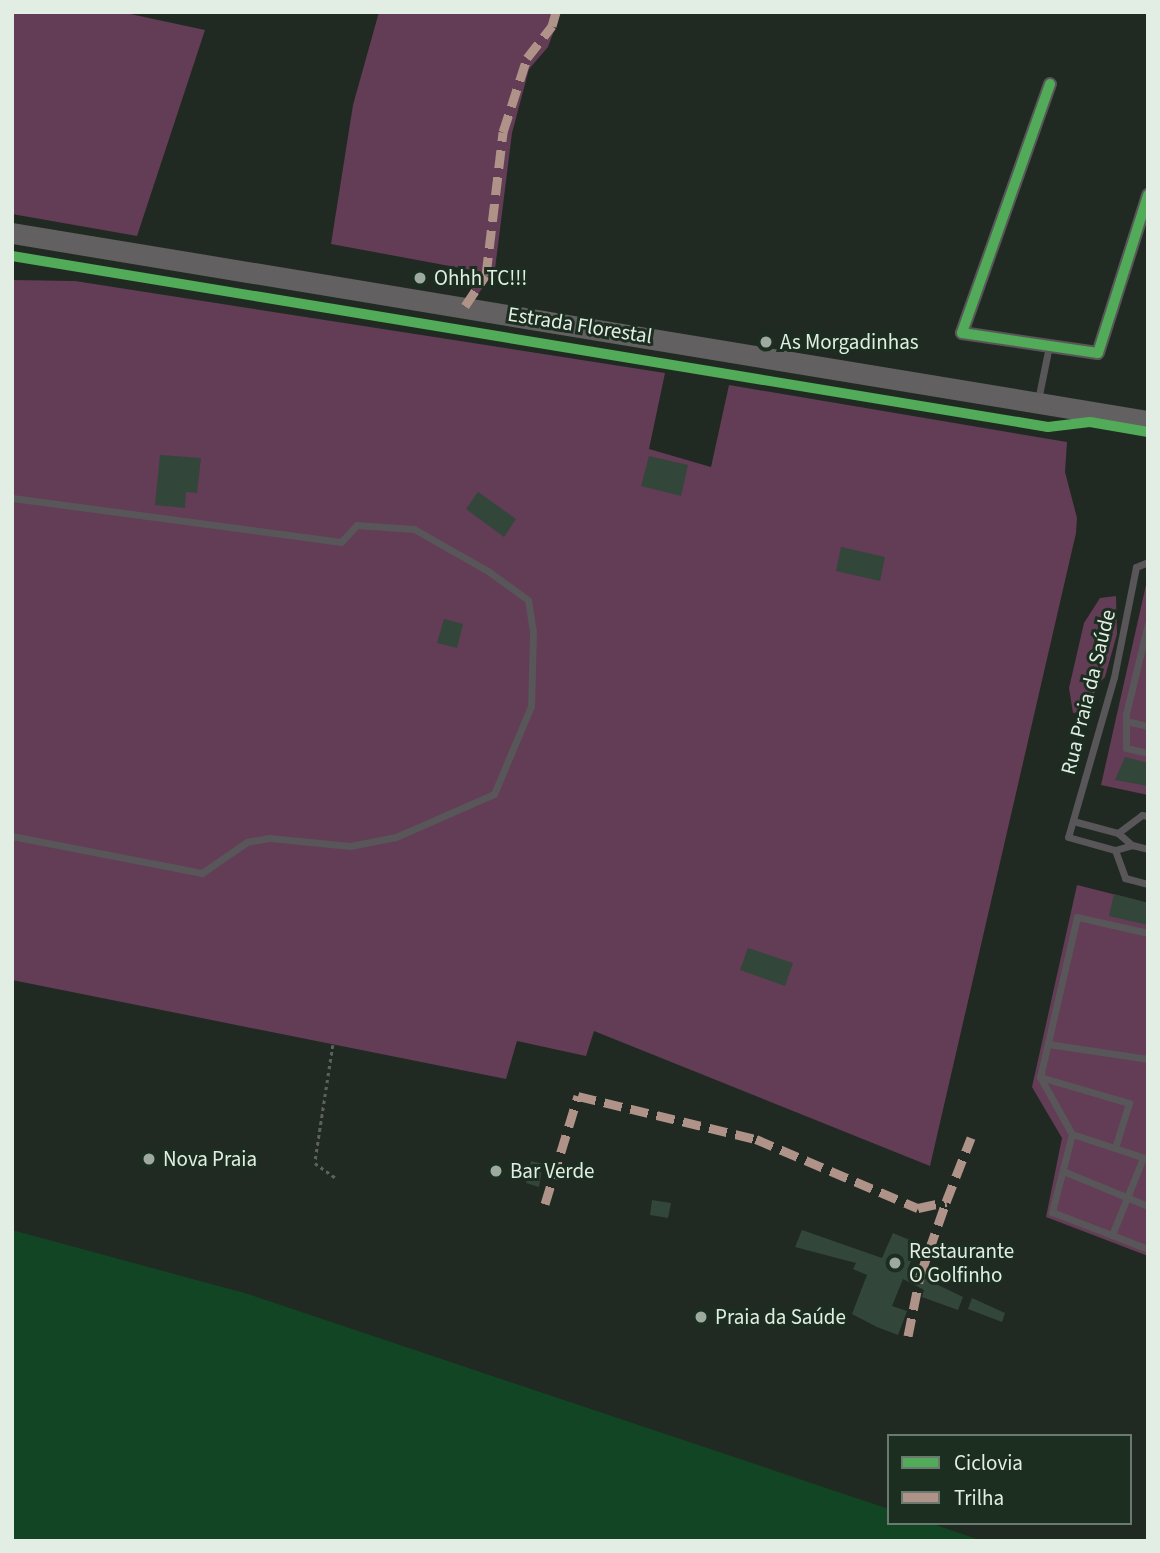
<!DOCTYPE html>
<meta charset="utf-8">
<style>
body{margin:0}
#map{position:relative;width:1160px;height:1553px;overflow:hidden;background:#202a22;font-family:"Source Sans 3",sans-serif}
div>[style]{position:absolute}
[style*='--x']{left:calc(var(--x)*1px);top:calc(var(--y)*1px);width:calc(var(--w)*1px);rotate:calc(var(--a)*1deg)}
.green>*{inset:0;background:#633c56}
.water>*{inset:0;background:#124523}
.building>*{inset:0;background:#33463a}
.path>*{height:2.5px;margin-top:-1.25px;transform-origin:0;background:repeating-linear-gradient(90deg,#5e605e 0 3.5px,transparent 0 7px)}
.service>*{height:7px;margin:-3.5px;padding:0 3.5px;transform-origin:3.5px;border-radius:3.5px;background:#585658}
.minor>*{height:14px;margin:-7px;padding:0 7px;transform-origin:7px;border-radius:7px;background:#585658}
.secondary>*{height:21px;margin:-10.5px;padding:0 10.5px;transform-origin:10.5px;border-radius:10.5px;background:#636062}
.quiet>*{height:9px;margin-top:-4.5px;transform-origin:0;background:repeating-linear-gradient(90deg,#af9288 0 18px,transparent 0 27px)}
.cycleway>*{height:10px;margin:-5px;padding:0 5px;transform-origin:5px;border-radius:5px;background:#51ab58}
.dots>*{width:19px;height:19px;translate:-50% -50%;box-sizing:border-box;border:4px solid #1c2e20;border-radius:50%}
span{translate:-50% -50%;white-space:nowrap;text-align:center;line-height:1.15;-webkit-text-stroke:6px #1c2e20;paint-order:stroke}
.poi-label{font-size:21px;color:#e2ede4}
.left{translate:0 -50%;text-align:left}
.street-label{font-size:21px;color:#e2ede4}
.frame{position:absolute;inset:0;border:14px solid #e2ede4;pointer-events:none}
.legend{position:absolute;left:887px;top:1434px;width:245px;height:91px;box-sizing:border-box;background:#1c2e20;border:2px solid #6b7a6e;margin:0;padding:9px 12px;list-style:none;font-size:21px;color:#e2ede4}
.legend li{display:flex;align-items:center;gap:14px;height:35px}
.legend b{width:35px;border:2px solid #6b7a6e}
</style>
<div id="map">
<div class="green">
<i style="clip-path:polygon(12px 12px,121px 12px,205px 30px,137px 236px,12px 214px)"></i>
<i style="clip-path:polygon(379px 12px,561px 12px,548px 47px,529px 69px,512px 133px,495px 269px,477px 296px,469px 294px,482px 272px,331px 244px,353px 105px)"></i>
<i style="clip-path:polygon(12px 280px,75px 281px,665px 373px,649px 449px,711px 467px,729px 385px,1067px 442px,1065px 472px,1077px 518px,1076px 533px,930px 1166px,594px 1031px,586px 1056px,517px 1041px,506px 1079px,12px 980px)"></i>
<i style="clip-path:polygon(1148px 576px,1148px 795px,1101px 785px)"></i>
<i style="clip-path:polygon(1116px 596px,1117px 634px,1105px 677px,1097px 685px,1089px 711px,1073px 713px,1069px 688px,1084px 623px,1100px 598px)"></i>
<i style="clip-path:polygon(1077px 885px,1148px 903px,1148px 1256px,1046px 1217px,1062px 1138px,1032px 1087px)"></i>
</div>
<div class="water">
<i style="clip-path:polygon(12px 1230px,248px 1294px,889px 1509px,889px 1523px,930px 1523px,983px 1541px,12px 1541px)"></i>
</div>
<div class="building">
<i style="clip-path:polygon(160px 455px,201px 458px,197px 493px,186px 492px,185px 508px,155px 505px)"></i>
<i style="clip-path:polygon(649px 456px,688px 465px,681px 496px,641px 486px)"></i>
<i style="clip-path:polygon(478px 492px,516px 519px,504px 537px,466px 509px)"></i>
<i style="clip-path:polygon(841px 547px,885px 557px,880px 581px,836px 571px)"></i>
<i style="clip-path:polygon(444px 619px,463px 624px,457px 648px,437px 643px)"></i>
<i style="clip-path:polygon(1125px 757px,1148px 763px,1148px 786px,1115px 780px)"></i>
<i style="clip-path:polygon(1114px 894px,1148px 903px,1148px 925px,1109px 916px)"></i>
<i style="clip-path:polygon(748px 948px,793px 963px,785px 986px,740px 970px)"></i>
<i style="clip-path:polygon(531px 1161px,543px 1164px,539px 1187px,526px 1183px)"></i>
<i style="clip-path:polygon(652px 1200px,671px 1203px,668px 1218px,650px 1215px)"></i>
<i style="clip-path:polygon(802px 1230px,882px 1258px,893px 1233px,919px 1244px,907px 1270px,963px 1297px,958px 1310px,922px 1297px,924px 1290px,903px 1279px,892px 1306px,907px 1311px,898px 1335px,877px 1327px,852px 1314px,867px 1275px,853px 1269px,856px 1263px,795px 1247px)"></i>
<i style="clip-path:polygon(972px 1298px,1005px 1313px,1002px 1322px,968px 1309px)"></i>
</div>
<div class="path">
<i style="--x:333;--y:1045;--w:119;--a:98.7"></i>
<i style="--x:315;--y:1163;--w:27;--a:36"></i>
</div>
<div class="service">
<i style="--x:1038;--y:400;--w:55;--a:-78.5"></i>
<i style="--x:12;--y:498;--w:332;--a:7.6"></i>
<i style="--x:341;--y:542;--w:23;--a:-47"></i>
<i style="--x:357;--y:525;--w:57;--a:4"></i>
<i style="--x:414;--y:529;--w:85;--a:29.6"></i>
<i style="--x:488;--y:571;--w:49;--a:35.9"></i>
<i style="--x:528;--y:600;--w:32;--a:81"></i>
<i style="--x:533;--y:632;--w:74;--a:91.5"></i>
<i style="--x:531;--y:706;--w:95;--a:112.8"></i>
<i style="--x:494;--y:794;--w:107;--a:156.3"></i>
<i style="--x:396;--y:837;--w:47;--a:168.9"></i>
<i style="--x:350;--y:846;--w:81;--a:-174.4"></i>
<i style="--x:269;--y:838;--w:22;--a:170"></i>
<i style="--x:247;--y:842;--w:55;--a:145.4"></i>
<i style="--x:202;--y:873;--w:194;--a:-169"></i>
<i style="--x:1148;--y:562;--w:13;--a:157"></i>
<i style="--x:1136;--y:567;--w:112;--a:101.3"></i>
<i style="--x:1114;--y:677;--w:166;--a:106"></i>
<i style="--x:1068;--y:837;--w:49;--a:15.5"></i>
<i style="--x:1115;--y:850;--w:30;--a:70"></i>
<i style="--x:1125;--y:878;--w:24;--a:15"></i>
<i style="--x:1148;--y:623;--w:94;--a:103.6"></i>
<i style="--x:1126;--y:714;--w:34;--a:90"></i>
<i style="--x:1126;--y:748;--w:23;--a:13"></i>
<i style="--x:1126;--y:721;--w:23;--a:13"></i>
<i style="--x:1073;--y:821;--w:47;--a:14.9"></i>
<i style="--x:1118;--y:833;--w:30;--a:-37"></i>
<i style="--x:1142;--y:815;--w:6;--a:9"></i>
<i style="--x:1118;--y:833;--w:18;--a:41"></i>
<i style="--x:1115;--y:850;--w:18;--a:-16"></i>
<i style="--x:1132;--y:845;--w:16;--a:14"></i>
<i style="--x:1148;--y:933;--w:73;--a:-167.3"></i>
<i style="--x:1077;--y:917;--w:164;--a:103"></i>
<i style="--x:1040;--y:1077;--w:65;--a:60.7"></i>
<i style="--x:1072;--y:1134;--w:81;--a:104.4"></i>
<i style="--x:1052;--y:1212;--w:103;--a:21.1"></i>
<i style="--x:1048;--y:1044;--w:101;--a:8.5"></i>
<i style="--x:1040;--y:1077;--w:93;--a:16.3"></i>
<i style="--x:1129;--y:1103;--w:47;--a:107.3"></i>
<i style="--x:1072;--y:1134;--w:80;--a:18.2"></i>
<i style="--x:1063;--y:1171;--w:92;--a:22.4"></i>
<i style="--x:1112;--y:1235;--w:83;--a:-68.1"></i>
</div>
<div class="minor">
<i style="--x:1050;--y:84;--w:264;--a:109.5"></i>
<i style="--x:962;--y:333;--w:137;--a:8.4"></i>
<i style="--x:1098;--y:353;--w:166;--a:-72.4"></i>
</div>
<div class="secondary">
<i style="--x:12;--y:233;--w:1151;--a:9.4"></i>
</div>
<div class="quiet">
<i style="--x:465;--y:306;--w:37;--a:-56"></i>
<i style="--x:486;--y:275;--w:144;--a:-83.2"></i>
<i style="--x:503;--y:132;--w:78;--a:-72"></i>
<i style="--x:527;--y:58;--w:41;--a:-52"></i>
<i style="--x:552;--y:26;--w:15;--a:-74"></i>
<i style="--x:545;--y:1204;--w:113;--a:-73"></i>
<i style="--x:578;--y:1096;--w:183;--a:13.6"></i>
<i style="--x:756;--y:1139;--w:176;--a:23.1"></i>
<i style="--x:918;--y:1208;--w:29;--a:-12"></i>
<i style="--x:946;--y:1202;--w:69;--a:-68.7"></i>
<i style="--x:908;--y:1336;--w:61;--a:-78.7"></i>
<i style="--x:920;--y:1276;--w:78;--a:-70.6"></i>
</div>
<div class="cycleway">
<i style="--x:1050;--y:84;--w:264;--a:109.5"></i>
<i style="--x:962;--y:333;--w:137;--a:8.4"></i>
<i style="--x:1098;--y:353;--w:166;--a:-72.4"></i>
<i style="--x:12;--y:256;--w:1050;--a:9.37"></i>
<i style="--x:1048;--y:427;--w:42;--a:-6.8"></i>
<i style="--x:1090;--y:422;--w:59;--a:9.8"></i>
</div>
<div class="dots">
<i style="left:420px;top:278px;background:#9ea9a0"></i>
<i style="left:766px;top:342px;background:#9ea9a0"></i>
<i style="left:149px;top:1159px;background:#9ea9a0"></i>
<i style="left:496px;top:1171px;background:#9ea9a0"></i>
<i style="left:895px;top:1263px;background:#9ea9a0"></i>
<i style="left:701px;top:1317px;background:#9ea9a0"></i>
</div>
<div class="poi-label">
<span class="left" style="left:434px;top:278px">Ohhh TC!!!</span>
<span class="left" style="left:780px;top:342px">As Morgadinhas</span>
<span class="left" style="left:163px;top:1159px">Nova Praia</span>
<span class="left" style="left:510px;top:1171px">Bar Verde</span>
<span class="left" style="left:909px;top:1263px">Restaurante<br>O Golfinho</span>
<span class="left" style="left:715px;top:1317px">Praia da Saúde</span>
</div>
<div class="street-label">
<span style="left:580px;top:325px;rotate:9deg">Estrada Florestal</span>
<span style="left:1088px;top:692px;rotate:-76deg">Rua Praia da Saúde</span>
</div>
<div class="frame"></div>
<ul class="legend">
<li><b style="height:9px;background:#51ab58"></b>Ciclovia</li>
<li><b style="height:9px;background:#af9288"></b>Trilha</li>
</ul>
</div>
